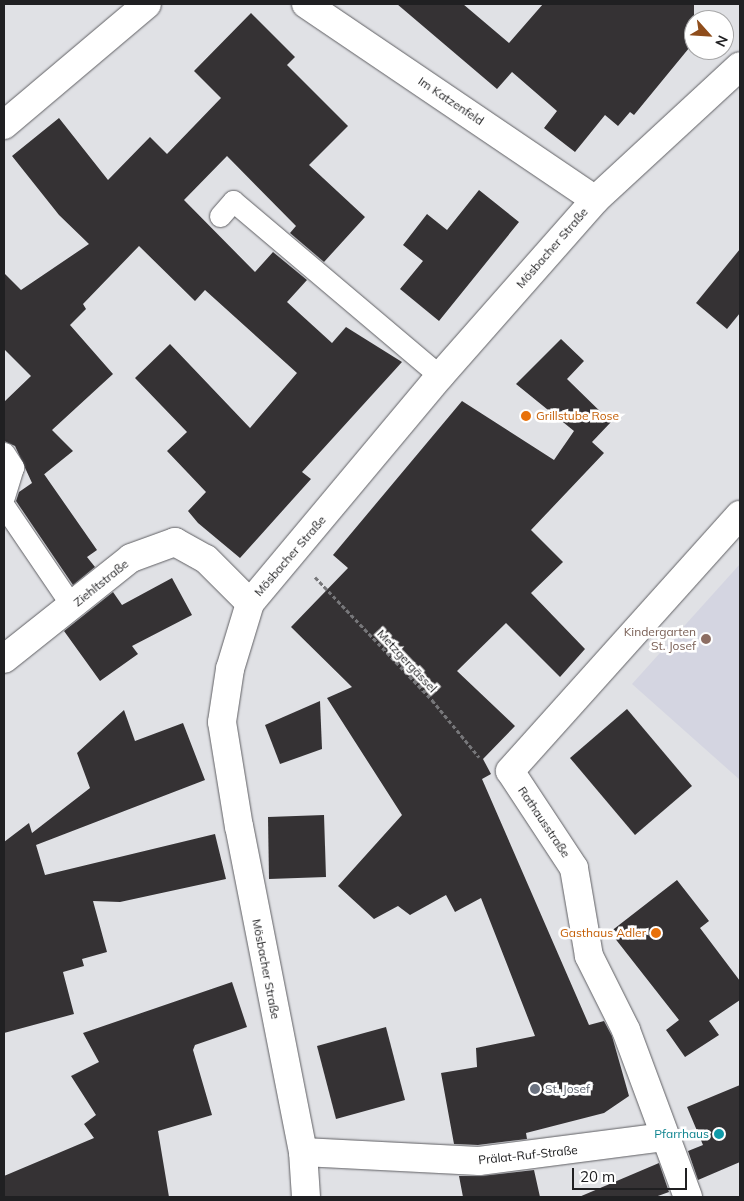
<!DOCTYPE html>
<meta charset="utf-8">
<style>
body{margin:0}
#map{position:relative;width:744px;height:1201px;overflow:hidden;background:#e0e1e5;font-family:Mulish,sans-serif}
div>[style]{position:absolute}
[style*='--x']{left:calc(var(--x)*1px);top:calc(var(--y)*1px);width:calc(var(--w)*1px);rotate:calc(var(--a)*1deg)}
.built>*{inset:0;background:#d4d5e1}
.building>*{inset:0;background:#353234}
.path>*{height:3px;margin-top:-1.5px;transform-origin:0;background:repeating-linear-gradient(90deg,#77777a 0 4px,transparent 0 6.5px)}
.roads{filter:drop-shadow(0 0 1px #5f5f63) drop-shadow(0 0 1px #5f5f63)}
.lane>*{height:21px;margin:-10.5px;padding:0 10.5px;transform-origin:10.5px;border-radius:10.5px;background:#fff}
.street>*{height:28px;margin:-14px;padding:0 14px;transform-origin:14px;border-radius:14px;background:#fff}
.dots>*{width:14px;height:14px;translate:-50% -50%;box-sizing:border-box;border:2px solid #fff;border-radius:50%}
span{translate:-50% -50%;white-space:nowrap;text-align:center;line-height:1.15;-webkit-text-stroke:5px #fff;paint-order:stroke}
.street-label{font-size:12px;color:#202022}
.food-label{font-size:12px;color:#c56008}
.left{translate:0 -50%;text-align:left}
.right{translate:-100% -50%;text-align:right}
.education-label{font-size:12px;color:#785e54}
.worship-label{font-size:12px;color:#5b616d}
.culture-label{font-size:12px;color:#0d838f}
.frame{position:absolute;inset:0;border:5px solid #202022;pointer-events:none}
.north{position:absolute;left:684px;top:10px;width:50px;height:50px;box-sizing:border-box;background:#fff;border:1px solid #a6a6a7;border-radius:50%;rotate:116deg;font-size:14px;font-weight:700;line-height:20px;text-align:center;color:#202022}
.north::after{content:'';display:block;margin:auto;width:18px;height:22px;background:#8f4d1b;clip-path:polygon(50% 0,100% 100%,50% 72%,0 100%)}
.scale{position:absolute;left:572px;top:1168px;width:115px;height:22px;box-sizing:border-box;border:2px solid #202022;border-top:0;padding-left:6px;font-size:15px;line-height:18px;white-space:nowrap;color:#202022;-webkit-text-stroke:4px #fff;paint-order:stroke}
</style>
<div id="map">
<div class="built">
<i style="clip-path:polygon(740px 564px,740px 780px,632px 684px)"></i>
</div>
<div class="building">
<i style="clip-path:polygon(397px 4px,463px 4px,509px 43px,543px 4px,694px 4px,694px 42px,634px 115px,630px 112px,618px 126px,605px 115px,575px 152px,544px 128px,557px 111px,512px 72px,497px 89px)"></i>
<i style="clip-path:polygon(251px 13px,295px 57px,287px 65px,348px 126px,309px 165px,365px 217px,324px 262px,290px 233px,296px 226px,227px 156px,184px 200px,255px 272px,273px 252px,307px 280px,287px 302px,332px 343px,346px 327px,402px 362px,302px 472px,311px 479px,240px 558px,198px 523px,188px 511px,206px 492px,167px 451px,187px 432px,135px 378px,170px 344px,250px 428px,297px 373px,205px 290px,195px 301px,139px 246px,83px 304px,86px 309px,70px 325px,113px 374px,52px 430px,73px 451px,42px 476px,44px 474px,97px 550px,87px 557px,95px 567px,73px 585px,16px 501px,19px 492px,32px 483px,15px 446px,4px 441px,4px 402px,31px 376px,4px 349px,4px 273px,21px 290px,89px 244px,59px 215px,12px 156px,59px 118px,108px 180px,150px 137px,167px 154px,221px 98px,194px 71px)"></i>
<i style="clip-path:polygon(479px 190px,519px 222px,439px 321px,400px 289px,423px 261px,403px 245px,427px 214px,447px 230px)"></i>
<i style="clip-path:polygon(740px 249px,740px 313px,727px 329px,696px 303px)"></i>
<i style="clip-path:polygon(561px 339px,584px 361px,567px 379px,611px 422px,592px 442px,604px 453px,531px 530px,563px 562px,531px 593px,585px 649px,560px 677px,506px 623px,457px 671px,515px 726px,483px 759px,491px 774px,482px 779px,589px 1025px,604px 1021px,612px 1036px,629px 1096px,604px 1113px,526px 1133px,527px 1139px,478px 1145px,454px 1144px,441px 1073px,477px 1067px,476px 1048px,535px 1036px,481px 898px,455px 912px,446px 895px,410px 915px,398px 906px,374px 919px,338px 886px,402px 815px,327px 698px,352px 687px,291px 627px,348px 568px,333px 555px,462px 401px,554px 460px,574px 431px,516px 384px)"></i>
<i style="clip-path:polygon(172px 578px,192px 615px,132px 646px,138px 654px,100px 681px,64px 631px,113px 592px,122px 605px)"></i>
<i style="clip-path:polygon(320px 701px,322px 749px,280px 764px,265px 725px)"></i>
<i style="clip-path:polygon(627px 709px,692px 786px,635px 835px,570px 758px)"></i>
<i style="clip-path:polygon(124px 710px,135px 741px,183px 723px,205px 780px,36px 845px,45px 875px,215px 834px,226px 879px,120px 902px,93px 901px,107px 952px,82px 959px,84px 966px,63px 972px,74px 1014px,4px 1033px,4px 842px,29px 823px,32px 833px,90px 788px,77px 753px)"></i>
<i style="clip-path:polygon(324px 815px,326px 877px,269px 879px,268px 817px)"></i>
<i style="clip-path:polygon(677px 880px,709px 921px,700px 928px,740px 981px,740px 1000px,709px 1021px,719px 1035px,685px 1057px,666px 1030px,679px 1020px,610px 932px)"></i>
<i style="clip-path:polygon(232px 982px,247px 1027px,195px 1045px,193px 1050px,212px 1115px,158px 1131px,169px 1197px,4px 1197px,4px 1176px,94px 1138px,84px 1124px,96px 1115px,71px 1076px,99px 1062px,83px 1033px)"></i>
<i style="clip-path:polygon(386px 1027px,405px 1100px,336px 1119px,317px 1046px)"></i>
<i style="clip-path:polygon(740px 1085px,740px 1162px,698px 1180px,688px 1151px,703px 1145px,687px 1107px)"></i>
<i style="clip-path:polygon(659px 1163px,669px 1192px,655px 1197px,579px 1197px)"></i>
<i style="clip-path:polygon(534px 1170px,540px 1197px,463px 1197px,459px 1176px,481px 1176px)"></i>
</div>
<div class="path">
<i style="--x:315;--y:577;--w:170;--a:46.4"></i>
<i style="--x:432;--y:700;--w:74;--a:50.5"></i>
</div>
<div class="roads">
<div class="lane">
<i style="--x:220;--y:216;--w:20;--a:-49"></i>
<i style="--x:233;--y:201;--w:271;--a:40.2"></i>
<i style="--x:4;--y:453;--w:17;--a:57"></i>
<i style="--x:13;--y:467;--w:31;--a:107"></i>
<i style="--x:4;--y:506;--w:121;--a:55.8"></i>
</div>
<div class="street">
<i style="--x:306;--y:4;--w:349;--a:34.1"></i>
<i style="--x:4;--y:125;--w:187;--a:-40.2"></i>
<i style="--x:4;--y:659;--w:162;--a:-38.5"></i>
<i style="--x:131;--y:558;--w:47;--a:-20"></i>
<i style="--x:175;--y:542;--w:35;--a:29"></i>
<i style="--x:206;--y:559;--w:62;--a:45"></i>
<i style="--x:303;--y:1152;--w:176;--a:2.9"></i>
<i style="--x:479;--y:1161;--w:186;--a:-7.4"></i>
<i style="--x:306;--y:1197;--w:45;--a:-93.8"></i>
<i style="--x:303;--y:1152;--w:331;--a:-101.1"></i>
<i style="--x:239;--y:827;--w:106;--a:-99.2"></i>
<i style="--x:222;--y:722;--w:54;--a:-81.4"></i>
<i style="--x:230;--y:669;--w:69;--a:-73.1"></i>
<i style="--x:250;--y:603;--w:296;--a:-50.1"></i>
<i style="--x:440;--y:376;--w:235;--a:-48.6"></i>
<i style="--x:595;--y:200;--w:197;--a:-42.7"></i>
<i style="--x:688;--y:1197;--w:178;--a:-110.4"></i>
<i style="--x:626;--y:1030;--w:83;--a:-116.6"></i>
<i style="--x:589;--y:956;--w:89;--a:-99.7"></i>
<i style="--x:574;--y:868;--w:116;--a:-123.4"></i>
<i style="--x:510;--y:771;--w:344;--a:-48.1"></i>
</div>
</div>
<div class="dots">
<i style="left:526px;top:416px;background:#e8710a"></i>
<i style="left:706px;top:639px;background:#8d6e63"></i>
<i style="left:656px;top:933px;background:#e8710a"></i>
<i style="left:535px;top:1089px;background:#6b7280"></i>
<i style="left:719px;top:1134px;background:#0f9aa8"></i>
</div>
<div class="street-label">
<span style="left:451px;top:101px;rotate:34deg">Im Katzenfeld</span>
<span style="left:552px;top:248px;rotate:-49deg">Mösbacher Straße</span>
<span style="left:290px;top:556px;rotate:-49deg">Mösbacher Straße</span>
<span style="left:101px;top:583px;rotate:-39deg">Ziehltstraße</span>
<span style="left:407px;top:661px;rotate:47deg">Metzgergässel</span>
<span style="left:544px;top:822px;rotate:56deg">Rathausstraße</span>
<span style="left:266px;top:969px;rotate:79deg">Mösbacher Straße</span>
<span style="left:528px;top:1155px;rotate:-6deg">Prälat-Ruf-Straße</span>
</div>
<div class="food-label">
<span class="left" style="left:536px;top:416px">Grillstube Rose</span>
<span class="right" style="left:646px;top:933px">Gasthaus Adler</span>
</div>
<div class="education-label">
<span class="right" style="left:696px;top:639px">Kindergarten<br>St. Josef</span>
</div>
<div class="worship-label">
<span class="left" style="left:545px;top:1089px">St. Josef</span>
</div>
<div class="culture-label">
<span class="right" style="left:709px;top:1134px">Pfarrhaus</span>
</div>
<div class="frame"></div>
<div class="north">N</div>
<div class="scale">20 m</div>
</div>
